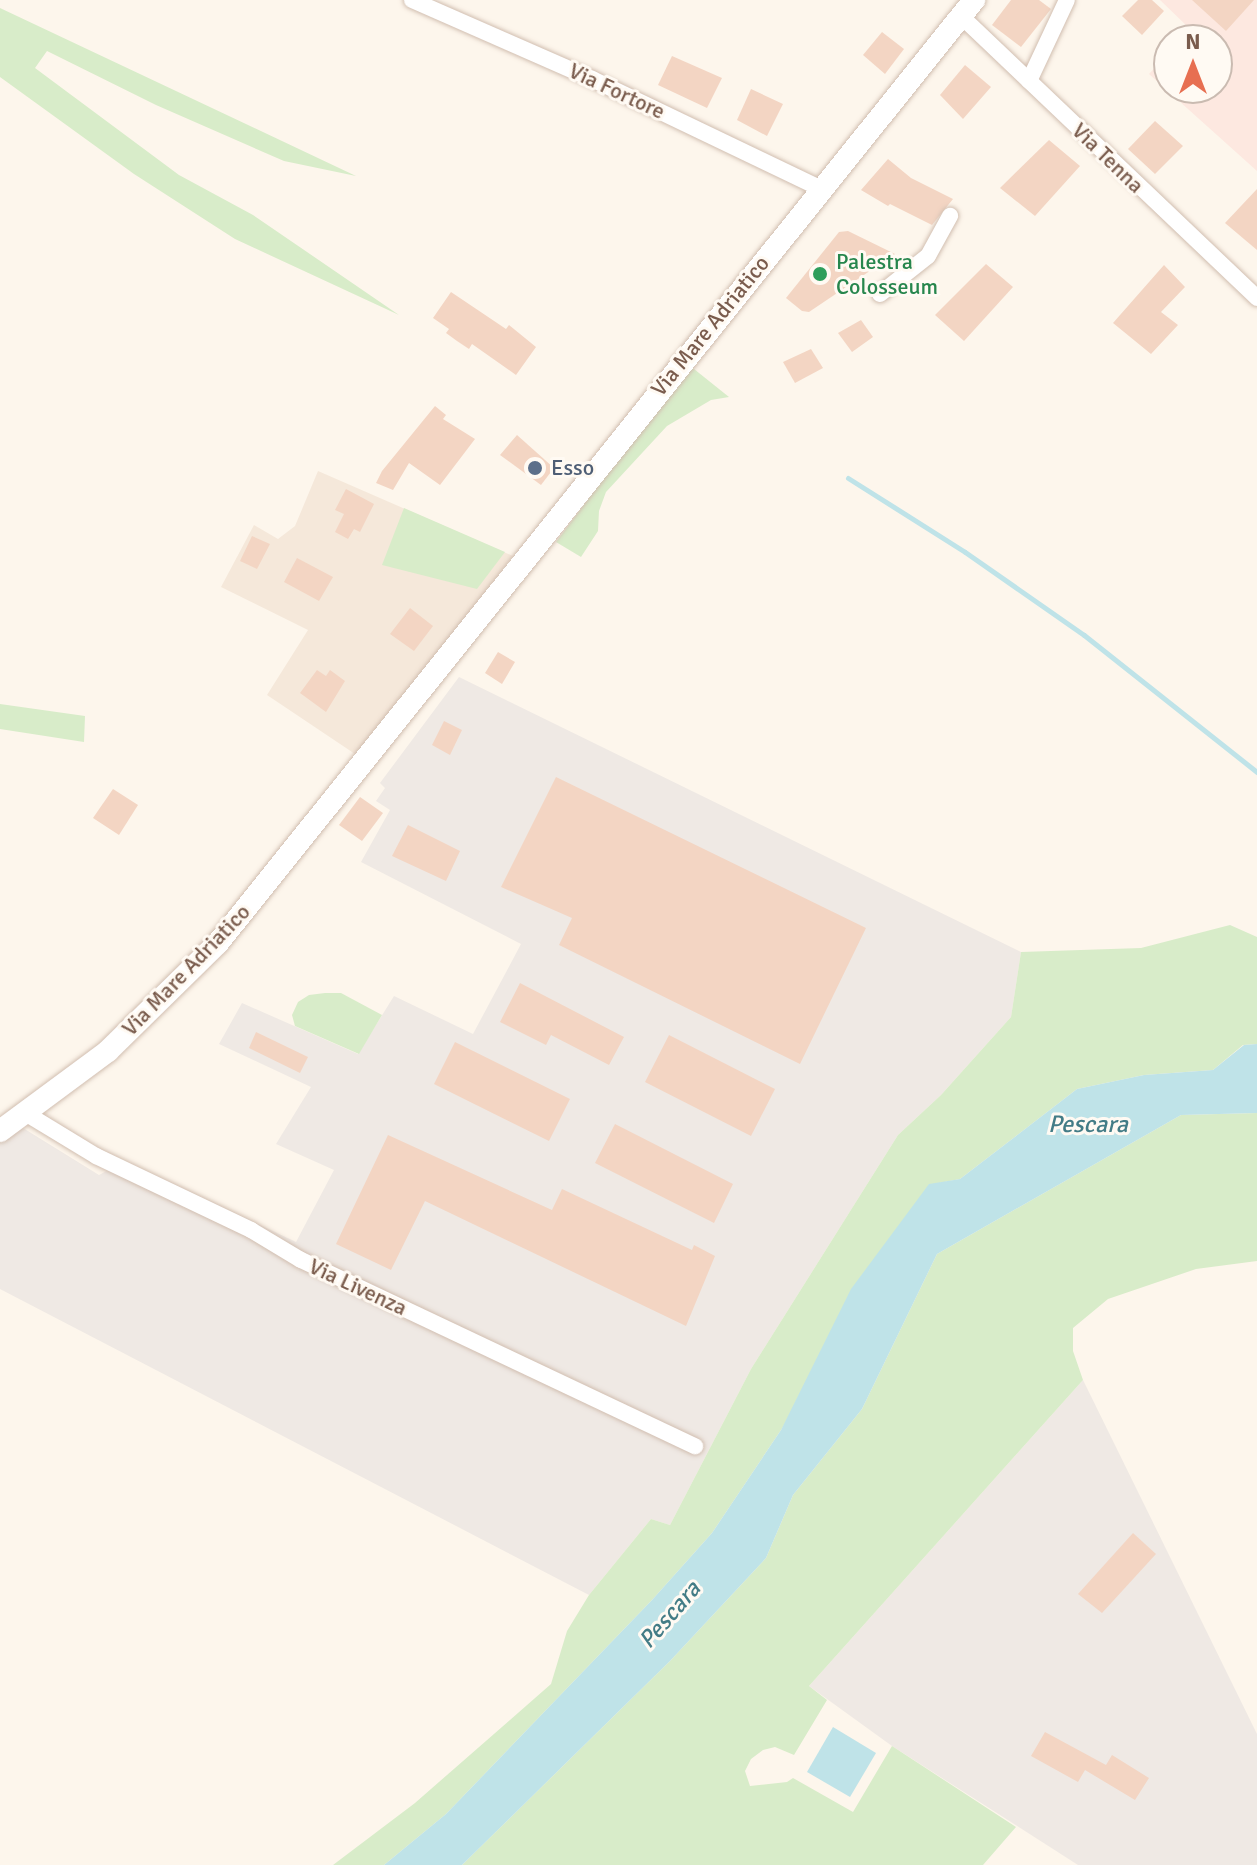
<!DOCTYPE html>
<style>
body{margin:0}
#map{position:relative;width:1257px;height:1865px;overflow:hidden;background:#fdf6ec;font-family:Signika,sans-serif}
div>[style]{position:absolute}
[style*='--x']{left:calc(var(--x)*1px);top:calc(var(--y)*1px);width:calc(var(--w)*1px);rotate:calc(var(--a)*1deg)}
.residential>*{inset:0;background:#f5e8da}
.commercial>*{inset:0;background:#fde8e0}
.industrial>*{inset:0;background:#efe9e4}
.green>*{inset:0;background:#d8ecc9}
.water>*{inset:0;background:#bfe3e8}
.stream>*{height:5px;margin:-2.5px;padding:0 2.5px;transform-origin:2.5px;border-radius:2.5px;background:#bfe3e8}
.building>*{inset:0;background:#f3d5c3}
.roads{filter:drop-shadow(0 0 2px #d1beb0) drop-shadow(0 0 2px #d1beb0)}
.minor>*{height:16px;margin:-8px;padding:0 8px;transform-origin:8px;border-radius:8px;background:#fff}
.secondary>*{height:22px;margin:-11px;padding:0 11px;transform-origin:11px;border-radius:11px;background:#fff}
.dots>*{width:22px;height:22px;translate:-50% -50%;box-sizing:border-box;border:4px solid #fffaf3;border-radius:50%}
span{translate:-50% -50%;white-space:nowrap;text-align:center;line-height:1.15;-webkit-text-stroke:6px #fffaf3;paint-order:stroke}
.street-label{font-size:22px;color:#7a5c4d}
.leisure-label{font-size:22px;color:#27864d}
.left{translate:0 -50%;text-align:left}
.service-label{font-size:22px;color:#4e5e75}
.water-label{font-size:24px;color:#437c86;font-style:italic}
.north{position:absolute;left:1153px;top:24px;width:80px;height:80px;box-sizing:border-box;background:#fffaf3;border:2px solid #cabbb1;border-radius:50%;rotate:0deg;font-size:22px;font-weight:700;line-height:32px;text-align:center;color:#7a5c4d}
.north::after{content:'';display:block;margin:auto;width:28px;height:36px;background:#e76f51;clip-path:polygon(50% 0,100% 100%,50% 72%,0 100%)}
</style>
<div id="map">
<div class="residential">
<i style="clip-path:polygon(318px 471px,513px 556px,358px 756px,267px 695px,308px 630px,221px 587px,254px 525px,278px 539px,295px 526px)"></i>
</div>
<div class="commercial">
<i style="clip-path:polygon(1160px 0,1257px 0,1257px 171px,1149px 74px,1169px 52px,1169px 88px,1217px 88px,1217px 40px,1180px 40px,1190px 29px)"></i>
</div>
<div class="industrial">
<i style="clip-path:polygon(459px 677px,1021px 952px,1011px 1017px,941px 1095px,898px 1135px,751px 1369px,670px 1525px,651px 1519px,589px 1595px,0 1289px,0 1143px,23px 1128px,99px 1175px,125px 1161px,296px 1242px,334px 1170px,276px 1144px,311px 1087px,219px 1044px,242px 1003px,358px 1054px,394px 996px,473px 1034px,521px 944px,361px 862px,390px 810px,376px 801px,385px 788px,380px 783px)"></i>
<i style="clip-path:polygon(1083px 1380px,1257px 1734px,1257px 1865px,1078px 1865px,892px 1746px,809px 1686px)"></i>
</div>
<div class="green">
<i style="clip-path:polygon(0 8px,356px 176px,284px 161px,156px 105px,47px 51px,35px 68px,179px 175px,253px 215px,399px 315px,235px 239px,134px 174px,0 77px)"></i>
<i style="clip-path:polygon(689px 365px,729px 397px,711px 400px,667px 426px,606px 492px,599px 511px,598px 531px,581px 557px,556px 542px)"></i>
<i style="clip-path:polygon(404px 508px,505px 552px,477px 589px,382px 565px)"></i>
<i style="clip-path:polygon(0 704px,85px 716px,84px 742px,0 729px)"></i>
<i style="clip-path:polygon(1230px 925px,1257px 937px,1257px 1044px,1243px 1045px,1213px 1070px,1144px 1075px,1077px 1089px,960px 1179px,929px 1185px,781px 1430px,712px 1533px,652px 1600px,446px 1814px,384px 1865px,333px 1865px,415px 1803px,551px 1684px,567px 1631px,589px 1595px,651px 1519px,670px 1525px,751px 1369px,898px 1135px,941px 1095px,1011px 1017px,1021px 952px,1141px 948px)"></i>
<i style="clip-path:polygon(325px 993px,341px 993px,382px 1015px,359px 1054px,295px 1026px,292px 1015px,298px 1002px,309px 995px)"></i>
<i style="clip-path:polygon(1257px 1113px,1257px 1261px,1196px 1269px,1108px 1299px,1073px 1328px,1073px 1351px,1083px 1380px,809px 1686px,827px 1700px,794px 1755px,775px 1747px,763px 1750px,751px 1759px,745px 1771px,750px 1786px,787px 1782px,793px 1778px,853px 1812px,892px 1746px,1016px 1827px,983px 1865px,462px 1865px,670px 1661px,766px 1558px,793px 1495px,862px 1409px,937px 1254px,1181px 1115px)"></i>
</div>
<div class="water">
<i style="clip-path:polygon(1257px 1044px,1257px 1113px,1181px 1115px,937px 1254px,862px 1409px,793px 1495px,766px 1558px,670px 1661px,462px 1865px,384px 1865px,446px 1814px,652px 1600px,712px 1533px,781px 1430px,851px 1289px,929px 1184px,960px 1179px,1077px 1089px,1144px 1075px,1213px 1070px,1244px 1045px)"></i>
<i style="clip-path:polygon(833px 1727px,876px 1753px,850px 1797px,807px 1772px)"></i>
</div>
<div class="stream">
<i style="--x:848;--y:478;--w:138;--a:32.3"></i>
<i style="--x:965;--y:552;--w:145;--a:34.9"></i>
<i style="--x:1084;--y:635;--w:221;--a:38.4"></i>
</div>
<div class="building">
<i style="clip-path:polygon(1011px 0,1039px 0,1051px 9px,1021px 47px,992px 25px)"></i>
<i style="clip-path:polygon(1138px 0,1152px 0,1164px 11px,1142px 35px,1122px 16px)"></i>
<i style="clip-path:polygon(1192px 0,1254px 0,1226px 31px)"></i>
<i style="clip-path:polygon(882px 32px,904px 49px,885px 74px,863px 55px)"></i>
<i style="clip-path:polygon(672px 56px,722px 78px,707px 108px,658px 85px)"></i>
<i style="clip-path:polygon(965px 65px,991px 87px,963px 119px,940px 95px)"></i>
<i style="clip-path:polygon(751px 89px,783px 104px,767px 136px,737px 120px)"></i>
<i style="clip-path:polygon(1155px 121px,1183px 146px,1155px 174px,1128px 149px)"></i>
<i style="clip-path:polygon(1049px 140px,1080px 166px,1035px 216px,1000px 188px)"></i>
<i style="clip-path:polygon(888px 159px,911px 178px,953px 199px,932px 225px,890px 204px,888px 206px,861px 190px)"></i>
<i style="clip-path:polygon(1257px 189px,1257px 250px,1225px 223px)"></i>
<i style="clip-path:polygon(848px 231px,895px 254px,809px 312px,802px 311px,786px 298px,839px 232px)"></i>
<i style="clip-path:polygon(986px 264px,1013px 287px,964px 341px,935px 315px)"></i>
<i style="clip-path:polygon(1164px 265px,1185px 287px,1161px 312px,1178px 325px,1151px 354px,1113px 323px)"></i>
<i style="clip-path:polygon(451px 292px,506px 329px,509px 325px,536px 347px,516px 375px,472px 344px,469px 349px,457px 341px,446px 333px,449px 329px,433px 318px)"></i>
<i style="clip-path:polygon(861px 320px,873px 337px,852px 352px,838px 333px)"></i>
<i style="clip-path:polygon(811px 349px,823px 368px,795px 383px,783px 362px)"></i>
<i style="clip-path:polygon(435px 406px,446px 415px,443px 419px,475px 439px,440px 485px,409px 463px,393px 490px,376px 483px,382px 471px)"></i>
<i style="clip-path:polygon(517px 435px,554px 468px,541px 485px,500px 455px)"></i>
<i style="clip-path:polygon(346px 489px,374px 504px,360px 532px,354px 529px,348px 539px,335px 532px,344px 514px,335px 510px)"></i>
<i style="clip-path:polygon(252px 536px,270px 544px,257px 569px,240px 561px)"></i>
<i style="clip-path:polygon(297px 558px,333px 577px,319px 601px,284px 582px)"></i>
<i style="clip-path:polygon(410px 608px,433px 626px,414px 651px,390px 634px)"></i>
<i style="clip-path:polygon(498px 652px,515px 662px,502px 684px,485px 673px)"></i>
<i style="clip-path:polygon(317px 670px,326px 676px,330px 670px,345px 681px,326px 712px,300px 693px)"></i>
<i style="clip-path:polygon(444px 721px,462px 730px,450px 755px,432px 745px)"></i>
<i style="clip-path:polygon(556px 777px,866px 928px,800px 1064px,559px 945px,572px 918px,501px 887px)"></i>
<i style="clip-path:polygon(113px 789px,138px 805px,119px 835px,93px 818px)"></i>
<i style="clip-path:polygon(360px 797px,383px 813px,362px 841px,339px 825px)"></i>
<i style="clip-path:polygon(408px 825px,460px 851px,446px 881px,392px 856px)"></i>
<i style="clip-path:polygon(520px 983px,624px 1037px,609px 1065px,551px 1035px,546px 1045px,500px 1022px)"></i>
<i style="clip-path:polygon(256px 1032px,308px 1057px,300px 1073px,249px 1048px)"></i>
<i style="clip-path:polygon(669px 1035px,775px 1089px,751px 1136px,645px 1082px)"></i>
<i style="clip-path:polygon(455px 1042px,570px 1099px,549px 1141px,434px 1084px)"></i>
<i style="clip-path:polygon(615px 1124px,733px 1184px,714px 1223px,595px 1163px)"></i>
<i style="clip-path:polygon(388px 1135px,552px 1210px,562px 1189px,692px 1250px,694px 1245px,715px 1256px,686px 1326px,425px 1201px,391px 1270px,336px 1244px)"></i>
<i style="clip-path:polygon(1133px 1533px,1156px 1554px,1102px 1613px,1078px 1594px)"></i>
<i style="clip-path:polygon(1045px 1732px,1106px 1765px,1112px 1755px,1149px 1778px,1135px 1800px,1085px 1770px,1078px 1782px,1031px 1756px)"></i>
</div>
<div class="roads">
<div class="minor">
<i style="--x:412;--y:0;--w:197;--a:23.7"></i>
<i style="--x:592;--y:79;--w:253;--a:25.6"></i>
<i style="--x:961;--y:16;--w:409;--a:43.6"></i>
<i style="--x:1029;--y:81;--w:89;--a:-64.9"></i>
<i style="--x:880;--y:294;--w:61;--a:-38.4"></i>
<i style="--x:928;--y:256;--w:46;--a:-61.2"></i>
<i style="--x:27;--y:1114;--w:81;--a:31.3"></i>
<i style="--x:96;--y:1156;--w:172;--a:25.5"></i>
<i style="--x:251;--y:1230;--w:58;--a:31"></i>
<i style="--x:301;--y:1260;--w:436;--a:25.3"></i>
</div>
<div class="secondary">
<i style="--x:0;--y:1131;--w:134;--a:-36.5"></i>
<i style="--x:108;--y:1051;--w:154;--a:-44.5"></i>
<i style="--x:218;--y:943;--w:1209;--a:-51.28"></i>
</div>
</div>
<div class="dots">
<i style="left:820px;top:274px;background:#2e9e5b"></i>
<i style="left:535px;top:468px;background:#5c6f8a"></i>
</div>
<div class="street-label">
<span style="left:617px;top:91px;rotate:25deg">Via Fortore</span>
<span style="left:1108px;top:158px;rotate:44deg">Via Tenna</span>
<span style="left:710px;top:326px;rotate:-51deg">Via Mare Adriatico</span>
<span style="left:186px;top:970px;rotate:-46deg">Via Mare Adriatico</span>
<span style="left:358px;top:1287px;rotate:25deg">Via Livenza</span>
</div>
<div class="leisure-label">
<span class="left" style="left:836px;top:274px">Palestra<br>Colosseum</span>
</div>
<div class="service-label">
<span class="left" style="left:551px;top:468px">Esso</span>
</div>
<div class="water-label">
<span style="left:1088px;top:1125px">Pescara</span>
<span style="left:670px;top:1615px;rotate:-49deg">Pescara</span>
</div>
<div class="north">N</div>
</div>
